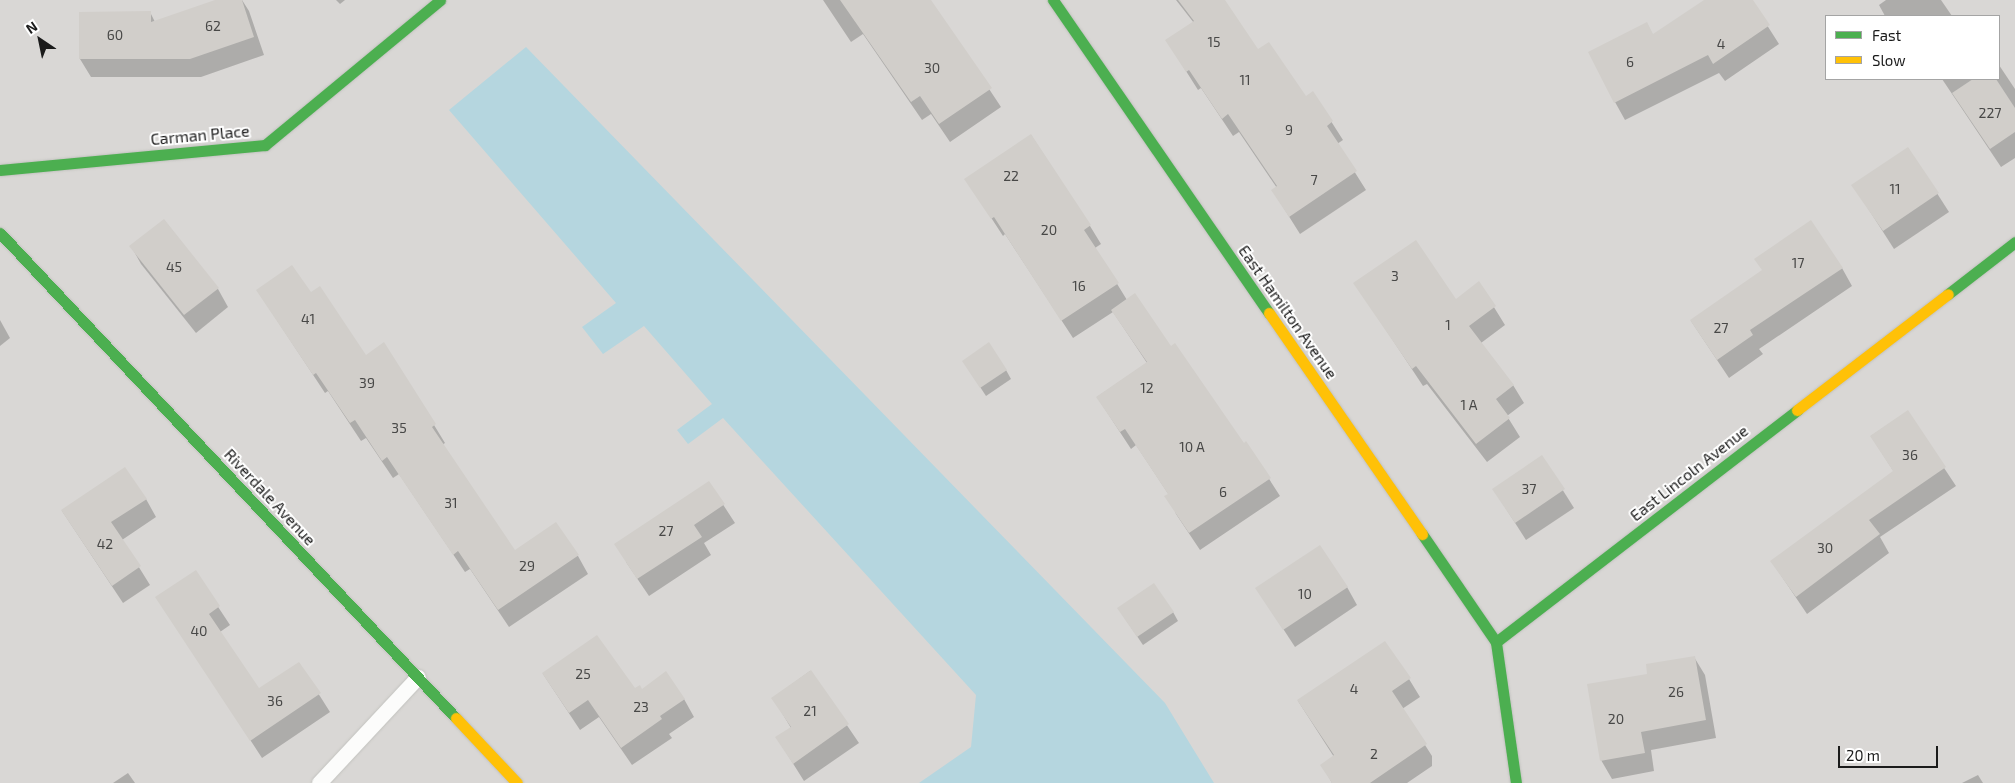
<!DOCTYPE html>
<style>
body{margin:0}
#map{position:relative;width:2015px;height:783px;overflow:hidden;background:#eae8e3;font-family:"Exo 2",sans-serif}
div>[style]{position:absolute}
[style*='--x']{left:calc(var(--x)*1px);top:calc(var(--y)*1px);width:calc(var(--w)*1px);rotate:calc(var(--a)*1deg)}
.residential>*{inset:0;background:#d9d7d5}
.water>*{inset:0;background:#b5d6df}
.shadow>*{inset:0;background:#0003}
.building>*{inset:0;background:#d1ceca}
.roads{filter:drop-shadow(0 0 1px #c2c2bf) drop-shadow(0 0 1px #c2c2bf)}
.lane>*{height:15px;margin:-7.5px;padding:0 7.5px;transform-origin:7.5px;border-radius:7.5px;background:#fcfcfb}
.fast>*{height:11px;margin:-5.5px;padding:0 5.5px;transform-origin:5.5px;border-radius:5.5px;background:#4caf50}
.slow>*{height:11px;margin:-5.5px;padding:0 5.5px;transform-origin:5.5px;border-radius:5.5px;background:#ffc107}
span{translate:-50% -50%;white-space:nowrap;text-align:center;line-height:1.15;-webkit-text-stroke:4px #fff;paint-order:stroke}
.number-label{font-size:14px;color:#484847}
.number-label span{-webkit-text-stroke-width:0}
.street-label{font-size:16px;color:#1b1b1b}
.legend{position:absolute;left:1825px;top:15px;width:175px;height:65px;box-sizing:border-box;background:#fff;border:1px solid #a4a4a4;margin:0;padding:6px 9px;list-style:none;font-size:15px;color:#1b1b1b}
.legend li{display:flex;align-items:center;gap:10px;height:25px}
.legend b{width:25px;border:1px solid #a4a4a4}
.north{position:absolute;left:15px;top:15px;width:50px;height:50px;-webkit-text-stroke:4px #fff;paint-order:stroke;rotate:326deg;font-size:14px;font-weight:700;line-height:20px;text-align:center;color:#1b1b1b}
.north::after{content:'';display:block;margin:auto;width:18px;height:22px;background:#1b1b1b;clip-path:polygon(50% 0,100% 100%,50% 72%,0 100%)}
.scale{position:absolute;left:1838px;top:746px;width:100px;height:22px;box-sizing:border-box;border:2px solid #1b1b1b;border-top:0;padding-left:6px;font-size:15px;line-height:18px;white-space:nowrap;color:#1b1b1b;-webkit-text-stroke:4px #fff;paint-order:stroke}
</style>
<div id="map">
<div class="residential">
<i style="clip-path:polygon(evenodd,0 0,2015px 0,2015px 783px,0 783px,0 0,1826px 16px,1999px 16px,1999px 79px,1826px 79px,1826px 16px)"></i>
</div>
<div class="water">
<i style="clip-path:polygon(526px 47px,1165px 703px,1214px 783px,919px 783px,971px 747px,976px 695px,723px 418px,688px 444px,677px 430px,712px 404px,644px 326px,603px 354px,582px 327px,616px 303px,449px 110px)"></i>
</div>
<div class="shadow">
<i style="clip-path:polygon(219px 0,242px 0,249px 11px,264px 55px,201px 77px,91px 77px,80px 59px,80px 13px,150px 12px,155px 22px)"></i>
<i style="clip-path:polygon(336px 0,345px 0,340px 4px)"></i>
<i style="clip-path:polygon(823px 0,930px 0,1001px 107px,950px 142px,931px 114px,922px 120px,863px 34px,851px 42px)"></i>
<i style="clip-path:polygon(1176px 0,1224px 0,1258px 51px,1305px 98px,1313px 93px,1343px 140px,1337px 144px,1366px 190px,1300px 234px,1273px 191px,1277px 188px,1239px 132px,1233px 136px,1201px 88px,1198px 90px,1167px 41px,1194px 23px)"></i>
<i style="clip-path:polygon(1706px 0,1751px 0,1779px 44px,1725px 81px,1719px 73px,1625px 120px,1615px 102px,1654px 35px)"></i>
<i style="clip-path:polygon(1886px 0,1941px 0,1952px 16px,1885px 16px,1879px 5px)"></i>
<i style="clip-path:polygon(1999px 65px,2015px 89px,2015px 158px,2001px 167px,1942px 79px,1999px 79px)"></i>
<i style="clip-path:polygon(1031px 135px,1090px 226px,1101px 244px,1095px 248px,1127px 300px,1171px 347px,1243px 445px,1246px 443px,1280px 496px,1200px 550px,1176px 514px,1169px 495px,1136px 445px,1131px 449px,1097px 397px,1147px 363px,1113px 312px,1073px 338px,1005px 234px,1003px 236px,966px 179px)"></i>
<i style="clip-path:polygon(1908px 148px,1949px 212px,1894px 249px,1853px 185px)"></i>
<i style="clip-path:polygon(164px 220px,218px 289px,228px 307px,196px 333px,141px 264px,131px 246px)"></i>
<i style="clip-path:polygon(1842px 268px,1852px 286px,1759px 349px,1763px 354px,1729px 378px,1691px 321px)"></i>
<i style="clip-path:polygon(1355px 283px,1456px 300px,1479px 283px,1505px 325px,1481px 343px,1513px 385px,1524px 403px,1507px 416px,1520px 437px,1487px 462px,1427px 384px,1423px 386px)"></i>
<i style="clip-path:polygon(257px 290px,310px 294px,365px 357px,434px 425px,445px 443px,442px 445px,515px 552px,578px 556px,588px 574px,509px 627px,470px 569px,465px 572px,399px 474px,393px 478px,366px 438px,361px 441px,328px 391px,325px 393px)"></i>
<i style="clip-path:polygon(0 320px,10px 338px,0 346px)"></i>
<i style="clip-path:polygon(969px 370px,1006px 370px,1011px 379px,986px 396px)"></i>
<i style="clip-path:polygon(1907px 412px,1956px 486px,1880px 537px,1889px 553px,1807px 614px,1772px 562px,1894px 472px,1871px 436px)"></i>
<i style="clip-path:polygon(1542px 457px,1574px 508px,1526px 540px,1494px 490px)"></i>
<i style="clip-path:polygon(709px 483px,735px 523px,704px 543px,711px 555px,649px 596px,626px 562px)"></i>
<i style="clip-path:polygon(146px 499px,156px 517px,122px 540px,150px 585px,123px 603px,62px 511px)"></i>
<i style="clip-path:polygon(195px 572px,230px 625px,220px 632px,259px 690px,299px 663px,330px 712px,262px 758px,157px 598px)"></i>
<i style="clip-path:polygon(1347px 587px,1357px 605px,1295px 647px,1257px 589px)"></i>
<i style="clip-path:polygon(1173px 612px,1178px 621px,1143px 645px,1124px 617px)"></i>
<i style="clip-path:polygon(1694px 657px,1705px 675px,1716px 738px,1651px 750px,1654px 771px,1612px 779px,1601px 760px,1649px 675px)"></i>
<i style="clip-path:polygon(810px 671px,859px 743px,804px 781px,777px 738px,791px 728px,773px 698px)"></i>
<i style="clip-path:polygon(543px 674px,684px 699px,694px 717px,669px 734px,672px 738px,632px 765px,599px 717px,580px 730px)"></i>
<i style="clip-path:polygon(1409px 679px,1420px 697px,1402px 709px,1432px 756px,1432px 766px,1407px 783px,1332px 783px,1322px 765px,1334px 757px,1298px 701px)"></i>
<i style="clip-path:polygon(128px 773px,135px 783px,113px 783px)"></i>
<i style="clip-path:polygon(1978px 775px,1983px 783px,1962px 783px)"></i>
</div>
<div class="building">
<i style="clip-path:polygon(215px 0,242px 0,254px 37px,190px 59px,79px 59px,79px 12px,151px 11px,151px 22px)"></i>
<i style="clip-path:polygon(840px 0,931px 0,992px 88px,939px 124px,920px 96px,911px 102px)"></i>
<i style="clip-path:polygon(1178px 0,1225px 0,1258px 49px,1269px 42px,1306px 96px,1313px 91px,1333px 121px,1327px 126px,1357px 171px,1289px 217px,1271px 190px,1277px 186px,1228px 114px,1222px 119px,1189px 70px,1186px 72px,1165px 40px,1194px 21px)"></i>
<i style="clip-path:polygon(1704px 0,1753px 0,1770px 25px,1713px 64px,1708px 55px,1614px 103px,1588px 52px,1647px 22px,1653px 34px)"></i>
<i style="clip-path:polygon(1973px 79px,1996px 79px,2015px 108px,2015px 132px,1990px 149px,1952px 93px)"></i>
<i style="clip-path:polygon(1031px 134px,1091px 225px,1084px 230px,1119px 283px,1061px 321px,994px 217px,991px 219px,964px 179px)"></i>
<i style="clip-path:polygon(1908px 147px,1939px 193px,1883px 231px,1851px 185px)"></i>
<i style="clip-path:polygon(164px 219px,219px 288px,184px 315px,129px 246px)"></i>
<i style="clip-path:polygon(1811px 220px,1843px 268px,1750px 330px,1753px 335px,1717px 360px,1690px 320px,1762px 270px,1754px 259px)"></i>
<i style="clip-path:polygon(1416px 240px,1456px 299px,1479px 281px,1496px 306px,1469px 326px,1514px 385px,1496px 399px,1510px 418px,1476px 444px,1416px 366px,1412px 369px,1353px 283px)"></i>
<i style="clip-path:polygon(292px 265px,311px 292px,320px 286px,366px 355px,384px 342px,436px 424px,432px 427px,515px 550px,556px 522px,579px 555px,498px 610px,458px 551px,453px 555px,387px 457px,382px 461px,355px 420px,350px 423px,316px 373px,313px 375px,256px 290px)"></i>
<i style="clip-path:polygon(1135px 293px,1171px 346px,1175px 343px,1244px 443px,1246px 441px,1271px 478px,1189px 533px,1164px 496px,1168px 494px,1125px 429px,1120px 432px,1096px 397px,1147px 362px,1111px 310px)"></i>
<i style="clip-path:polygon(989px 342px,1007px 370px,980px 388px,962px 361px)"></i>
<i style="clip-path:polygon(1908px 410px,1946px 467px,1869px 520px,1880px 534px,1796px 597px,1770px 561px,1893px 471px,1870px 436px)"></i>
<i style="clip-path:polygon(1542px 455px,1565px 489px,1515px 523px,1492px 489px)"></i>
<i style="clip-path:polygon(125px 467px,147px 499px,111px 522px,141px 566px,112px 586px,61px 510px)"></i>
<i style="clip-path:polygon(709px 481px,725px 504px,694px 525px,702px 537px,637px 579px,614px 544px)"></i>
<i style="clip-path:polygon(1320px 545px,1348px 587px,1283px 630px,1255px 588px)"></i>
<i style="clip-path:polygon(196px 570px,220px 606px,209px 614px,259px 688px,299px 662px,321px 693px,250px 741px,155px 597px)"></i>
<i style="clip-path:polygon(1154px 583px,1174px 612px,1137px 637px,1117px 608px)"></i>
<i style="clip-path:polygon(597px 635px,635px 688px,640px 685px,642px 689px,666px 671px,685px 699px,660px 716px,662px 719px,621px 748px,588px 700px,569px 713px,542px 673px)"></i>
<i style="clip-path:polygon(1385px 641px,1411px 678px,1392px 691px,1427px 744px,1370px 783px,1332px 783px,1320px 765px,1334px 755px,1297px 700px)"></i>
<i style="clip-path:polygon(1695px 656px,1706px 720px,1641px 732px,1645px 753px,1600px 761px,1587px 684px,1647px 674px,1646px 664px)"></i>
<i style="clip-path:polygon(811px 670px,849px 724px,793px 764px,775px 737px,791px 727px,771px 698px)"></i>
</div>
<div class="roads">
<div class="lane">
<i style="--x:319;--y:783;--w:145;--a:-47"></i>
</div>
<div class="fast">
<i style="--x:1053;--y:0;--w:380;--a:55.4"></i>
<i style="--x:0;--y:170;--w:266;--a:-5.4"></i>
<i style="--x:265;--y:145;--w:227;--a:-39.6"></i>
<i style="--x:0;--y:233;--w:666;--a:46.77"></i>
<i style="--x:1948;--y:294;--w:85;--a:-37.8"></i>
<i style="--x:1422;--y:534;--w:131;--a:55.6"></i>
<i style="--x:1516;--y:783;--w:142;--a:-98.1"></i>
<i style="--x:1496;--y:642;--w:380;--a:-37.6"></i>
</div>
<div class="slow">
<i style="--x:1269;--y:313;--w:269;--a:55.3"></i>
<i style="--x:1797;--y:410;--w:190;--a:-37.5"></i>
<i style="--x:456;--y:718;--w:89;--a:46.8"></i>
</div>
</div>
<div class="number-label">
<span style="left:213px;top:26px">62</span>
<span style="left:115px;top:35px">60</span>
<span style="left:1214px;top:42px">15</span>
<span style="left:1721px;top:44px">4</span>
<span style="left:1630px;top:62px">6</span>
<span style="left:932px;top:68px">30</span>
<span style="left:1245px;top:80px">11</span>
<span style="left:1990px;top:113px">227</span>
<span style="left:1289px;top:130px">9</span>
<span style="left:1011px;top:176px">22</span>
<span style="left:1314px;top:180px">7</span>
<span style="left:1895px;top:189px">11</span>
<span style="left:1049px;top:230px">20</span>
<span style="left:1798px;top:263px">17</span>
<span style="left:174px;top:267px">45</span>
<span style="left:1395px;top:276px">3</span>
<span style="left:1079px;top:286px">16</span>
<span style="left:308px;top:319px">41</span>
<span style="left:1448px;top:325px">1</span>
<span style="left:1721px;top:328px">27</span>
<span style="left:367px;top:383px">39</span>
<span style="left:1147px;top:388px">12</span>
<span style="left:1469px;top:405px">1 A</span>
<span style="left:399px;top:428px">35</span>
<span style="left:1192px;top:447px">10 A</span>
<span style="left:1910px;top:455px">36</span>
<span style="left:1529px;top:489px">37</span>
<span style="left:1223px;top:492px">6</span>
<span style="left:451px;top:503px">31</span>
<span style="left:666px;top:531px">27</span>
<span style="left:105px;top:544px">42</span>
<span style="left:1825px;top:548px">30</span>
<span style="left:527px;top:566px">29</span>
<span style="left:1305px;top:594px">10</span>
<span style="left:199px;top:631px">40</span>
<span style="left:583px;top:674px">25</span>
<span style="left:1354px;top:689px">4</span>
<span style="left:1676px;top:692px">26</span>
<span style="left:275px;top:701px">36</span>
<span style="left:641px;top:707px">23</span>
<span style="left:810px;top:711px">21</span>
<span style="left:1616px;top:719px">20</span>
<span style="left:1374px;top:754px">2</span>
</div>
<div class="street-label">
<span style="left:200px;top:135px;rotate:-5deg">Carman Place</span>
<span style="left:1288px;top:312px;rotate:55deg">East Hamilton Avenue</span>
<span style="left:1689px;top:473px;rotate:-38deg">East Lincoln Avenue</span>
<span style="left:270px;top:497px;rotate:47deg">Riverdale Avenue</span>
</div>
<ul class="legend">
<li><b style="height:6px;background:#4caf50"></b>Fast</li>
<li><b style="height:6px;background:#ffc107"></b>Slow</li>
</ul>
<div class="north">N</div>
<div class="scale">20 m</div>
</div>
